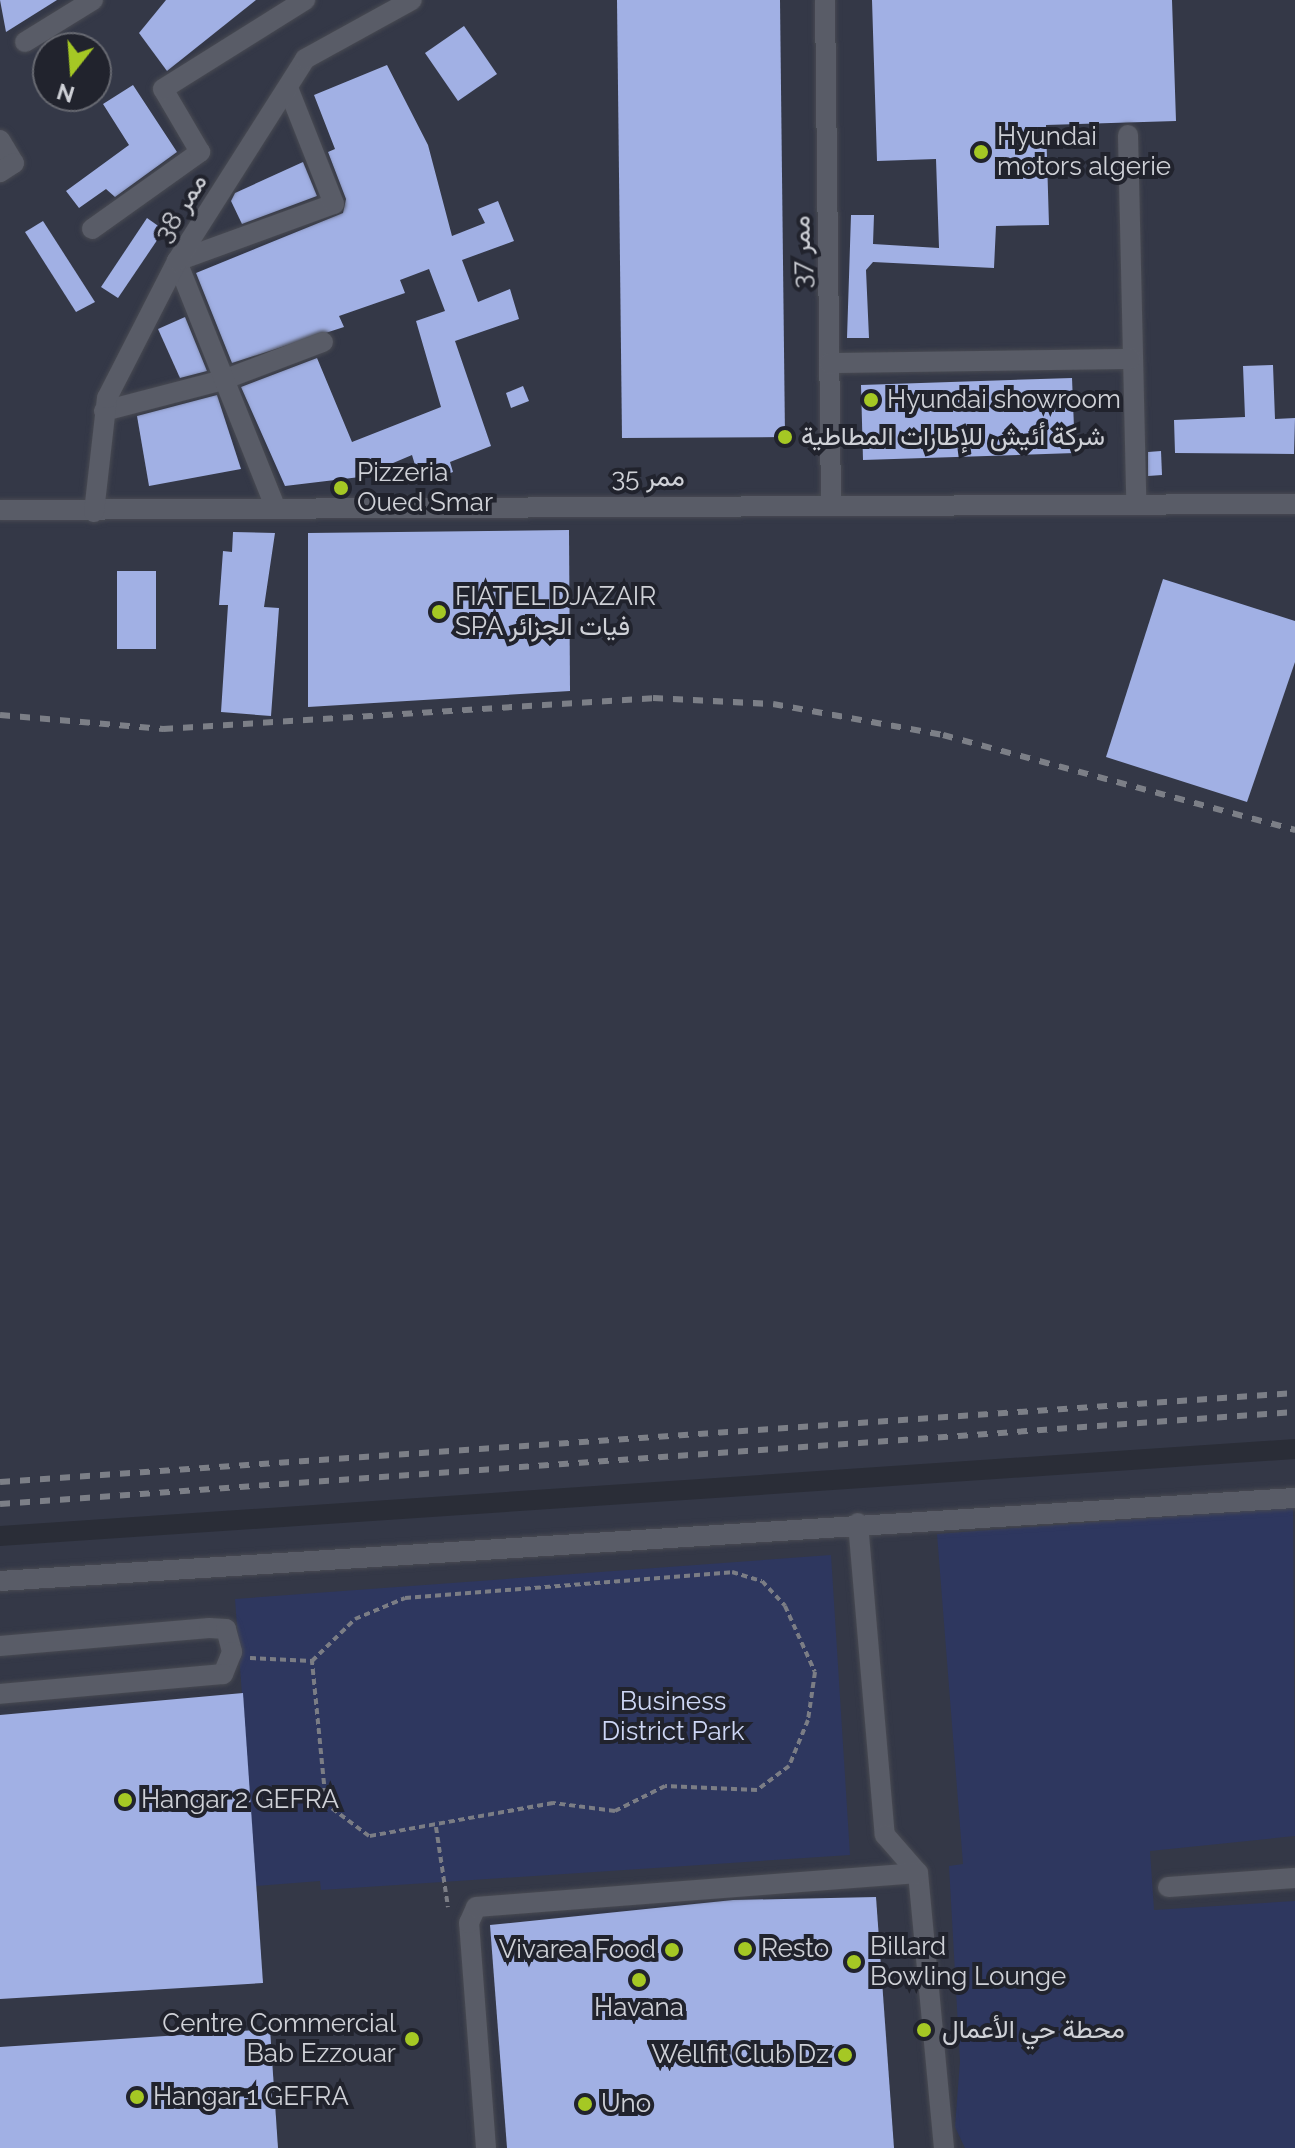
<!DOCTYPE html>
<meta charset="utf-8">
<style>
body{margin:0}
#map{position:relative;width:1295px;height:2148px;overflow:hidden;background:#2a2d37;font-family:Raleway,Vazirmatn,sans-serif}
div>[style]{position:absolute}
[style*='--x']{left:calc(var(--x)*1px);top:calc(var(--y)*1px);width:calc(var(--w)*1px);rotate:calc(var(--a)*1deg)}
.built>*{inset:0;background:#343847}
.green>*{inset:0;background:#2e375f}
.building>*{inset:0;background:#a1b0e4}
.path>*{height:4px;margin-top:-2px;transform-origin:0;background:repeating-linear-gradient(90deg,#7b7d85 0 6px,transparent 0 10px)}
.roads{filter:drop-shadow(0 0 2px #484a52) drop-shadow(0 0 2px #484a52)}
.minor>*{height:20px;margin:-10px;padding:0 10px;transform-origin:10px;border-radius:10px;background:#595c67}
.rail>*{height:6px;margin-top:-3px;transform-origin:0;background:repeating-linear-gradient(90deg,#7c7f87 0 10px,transparent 0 20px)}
.dots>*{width:22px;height:22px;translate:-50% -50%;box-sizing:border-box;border:4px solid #21232d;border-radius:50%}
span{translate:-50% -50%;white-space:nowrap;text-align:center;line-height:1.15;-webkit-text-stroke:8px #21232d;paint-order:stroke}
.poi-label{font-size:26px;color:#cfd1d7}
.left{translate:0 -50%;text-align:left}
.right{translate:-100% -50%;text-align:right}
.street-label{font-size:26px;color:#cfd1d7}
.park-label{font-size:26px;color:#ced7f5}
.north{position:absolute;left:32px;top:32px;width:80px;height:80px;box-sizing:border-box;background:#21232d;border:2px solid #676971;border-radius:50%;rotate:197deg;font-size:22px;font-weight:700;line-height:32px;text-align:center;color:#cfd1d7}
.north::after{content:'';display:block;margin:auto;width:28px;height:36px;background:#a5c824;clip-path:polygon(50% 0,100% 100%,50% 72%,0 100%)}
</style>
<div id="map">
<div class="built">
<i style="clip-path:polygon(evenodd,0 0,1295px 0,1295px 1439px,0 1526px,0 0,48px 48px,96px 48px,96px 96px,48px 96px,48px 48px)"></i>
<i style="clip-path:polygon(1295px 1459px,1295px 2148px,0 2148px,0 1546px)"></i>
</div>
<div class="green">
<i style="clip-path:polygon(1293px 1507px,1295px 1836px,1150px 1851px,1154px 1910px,1295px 1901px,1295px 2148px,965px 2148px,955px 2127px,960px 2061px,949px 1866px,963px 1864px,937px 1534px)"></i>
<i style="clip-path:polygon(831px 1555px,850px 1855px,321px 1890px,320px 1881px,256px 1886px,235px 1599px)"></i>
</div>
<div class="building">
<i style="clip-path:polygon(0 0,57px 0,6px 32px)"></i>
<i style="clip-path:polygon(166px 0,256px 0,167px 71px,139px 33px)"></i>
<i style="clip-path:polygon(617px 0,780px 0,785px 437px,622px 438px)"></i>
<i style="clip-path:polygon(872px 0,1172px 0,1176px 121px,1046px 125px,1049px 225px,996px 226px,994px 268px,873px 262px,866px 270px,869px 338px,847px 338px,851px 215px,874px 215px,873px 244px,939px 248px,936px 159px,877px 161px)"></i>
<i style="clip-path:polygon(464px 26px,497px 74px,458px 101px,425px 53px)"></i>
<i style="clip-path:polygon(387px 65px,428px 145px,452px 236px,485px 223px,478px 209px,498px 201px,514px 241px,462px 260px,478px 302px,510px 289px,519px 319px,455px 341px,491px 446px,450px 462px,453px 472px,434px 479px,418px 475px,412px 455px,360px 477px,285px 486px,241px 387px,317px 358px,352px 442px,441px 407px,416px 321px,445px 311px,429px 269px,400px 280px,405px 293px,339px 316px,344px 327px,232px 363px,196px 273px,343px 213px,346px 199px,328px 152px,335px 149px,314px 95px)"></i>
<i style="clip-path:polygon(133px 85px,177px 152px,115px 197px,106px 189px,79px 208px,66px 191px,129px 145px,103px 104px)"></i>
<i style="clip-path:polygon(303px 162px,317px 196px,242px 224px,231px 201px,235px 193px)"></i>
<i style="clip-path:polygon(147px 218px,164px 230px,118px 298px,101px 287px)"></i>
<i style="clip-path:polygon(43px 221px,95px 302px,76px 312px,25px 232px)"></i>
<i style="clip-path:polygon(185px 317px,207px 371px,180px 378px,158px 329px)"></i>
<i style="clip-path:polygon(1273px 365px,1275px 419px,1295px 418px,1294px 454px,1175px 453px,1174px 420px,1245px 417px,1243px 366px)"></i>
<i style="clip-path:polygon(1072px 378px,1075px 453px,863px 460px,861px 385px)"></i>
<i style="clip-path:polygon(523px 386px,529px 401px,511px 408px,506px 393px)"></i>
<i style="clip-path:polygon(217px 395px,241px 469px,149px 486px,137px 416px)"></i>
<i style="clip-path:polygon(1161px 451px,1162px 475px,1148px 476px,1148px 452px)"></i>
<i style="clip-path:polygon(569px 530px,570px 691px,308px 707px,308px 533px)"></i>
<i style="clip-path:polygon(233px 532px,275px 533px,264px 607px,279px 608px,271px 716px,221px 712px,228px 605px,219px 605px,223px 551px,232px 552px)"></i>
<i style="clip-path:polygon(117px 571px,156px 571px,156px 649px,117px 649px)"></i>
<i style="clip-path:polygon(1163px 579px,1295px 621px,1295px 662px,1247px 802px,1106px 757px)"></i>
<i style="clip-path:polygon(243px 1693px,263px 1983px,0 1999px,0 1715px)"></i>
<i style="clip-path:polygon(876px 1897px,894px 2148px,507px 2148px,490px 1925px,733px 1900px)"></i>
<i style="clip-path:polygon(270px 2029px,278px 2148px,0 2148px,0 2047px)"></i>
</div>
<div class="path">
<i style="--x:250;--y:1658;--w:62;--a:2.8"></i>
<i style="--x:312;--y:1661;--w:60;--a:-44.3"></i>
<i style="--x:355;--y:1619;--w:54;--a:-22.8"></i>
<i style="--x:405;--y:1598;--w:328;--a:-4.5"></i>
<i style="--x:732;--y:1572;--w:31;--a:17"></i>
<i style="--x:762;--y:1581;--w:34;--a:47"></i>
<i style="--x:785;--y:1606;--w:72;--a:65.6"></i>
<i style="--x:815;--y:1672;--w:49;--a:98.3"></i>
<i style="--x:808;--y:1720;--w:50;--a:112.4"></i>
<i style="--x:789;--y:1766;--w:40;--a:143"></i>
<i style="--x:757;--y:1790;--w:92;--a:-177.5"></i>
<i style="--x:665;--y:1786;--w:56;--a:153.4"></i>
<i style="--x:615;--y:1811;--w:63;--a:-172.6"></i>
<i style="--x:553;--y:1803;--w:187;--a:169.8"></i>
<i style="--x:369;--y:1836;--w:54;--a:-143.3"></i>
<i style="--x:326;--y:1804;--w:144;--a:-95.6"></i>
<i style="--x:436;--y:1827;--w:81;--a:81.5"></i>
</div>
<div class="roads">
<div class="minor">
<i style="--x:825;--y:0;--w:504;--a:89.32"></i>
<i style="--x:25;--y:42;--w:80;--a:-31.7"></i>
<i style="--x:1128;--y:135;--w:366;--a:88.7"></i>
<i style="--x:0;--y:140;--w:27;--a:59"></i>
<i style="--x:14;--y:163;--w:17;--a:147"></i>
<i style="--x:92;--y:229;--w:133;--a:-35.5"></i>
<i style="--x:200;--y:152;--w:73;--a:-120.4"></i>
<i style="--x:163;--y:89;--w:168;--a:-32.1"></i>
<i style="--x:829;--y:363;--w:302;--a:-0.8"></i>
<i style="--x:104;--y:411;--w:123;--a:-14.6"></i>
<i style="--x:223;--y:380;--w:107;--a:-20.8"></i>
<i style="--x:276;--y:509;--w:267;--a:-111.8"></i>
<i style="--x:177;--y:261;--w:167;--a:-20"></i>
<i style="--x:334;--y:204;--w:125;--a:-111.6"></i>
<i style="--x:0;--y:510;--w:1295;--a:-0.27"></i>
<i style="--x:94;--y:512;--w:115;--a:-83.5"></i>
<i style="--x:107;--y:398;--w:154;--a:-62.9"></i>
<i style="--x:177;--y:261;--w:239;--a:-57.6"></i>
<i style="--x:305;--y:59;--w:122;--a:-28.9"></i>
<i style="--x:858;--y:1523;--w:313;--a:85.1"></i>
<i style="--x:885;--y:1835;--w:50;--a:49"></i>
<i style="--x:918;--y:1873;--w:276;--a:84.6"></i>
<i style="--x:0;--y:1581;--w:1298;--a:-3.67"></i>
<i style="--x:0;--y:1646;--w:210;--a:-4.9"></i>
<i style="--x:209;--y:1628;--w:17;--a:3"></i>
<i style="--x:226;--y:1629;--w:24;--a:75"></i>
<i style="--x:232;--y:1652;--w:24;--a:112"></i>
<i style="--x:223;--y:1674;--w:224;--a:174.9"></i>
<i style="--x:1168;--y:1887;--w:127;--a:-4.1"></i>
<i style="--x:486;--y:2148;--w:226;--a:-94.3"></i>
<i style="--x:469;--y:1923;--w:17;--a:-66"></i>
<i style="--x:476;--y:1907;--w:443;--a:-4.4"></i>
</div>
</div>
<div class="rail">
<i style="--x:0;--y:715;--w:164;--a:4.9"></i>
<i style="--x:163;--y:729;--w:491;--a:-3.6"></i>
<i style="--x:653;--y:698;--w:120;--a:2.9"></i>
<i style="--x:773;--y:704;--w:173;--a:10.3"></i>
<i style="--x:943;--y:735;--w:365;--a:15.1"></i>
<i style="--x:0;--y:1482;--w:1298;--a:-3.93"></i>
<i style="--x:0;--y:1504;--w:1298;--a:-4.06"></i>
</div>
<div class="dots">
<i style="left:981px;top:152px;background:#a5c824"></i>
<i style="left:871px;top:400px;background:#a5c824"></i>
<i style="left:785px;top:437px;background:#a5c824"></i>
<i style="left:341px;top:488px;background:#a5c824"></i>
<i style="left:439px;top:612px;background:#a5c824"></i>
<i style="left:125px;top:1800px;background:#a5c824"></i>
<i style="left:745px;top:1949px;background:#a5c824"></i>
<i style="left:672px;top:1950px;background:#a5c824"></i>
<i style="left:854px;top:1962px;background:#a5c824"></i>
<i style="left:639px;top:1980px;background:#a5c824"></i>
<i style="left:924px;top:2030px;background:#a5c824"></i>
<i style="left:412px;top:2039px;background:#a5c824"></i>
<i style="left:845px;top:2055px;background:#a5c824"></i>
<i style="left:137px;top:2097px;background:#a5c824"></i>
<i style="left:585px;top:2104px;background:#a5c824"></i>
</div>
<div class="poi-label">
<span class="left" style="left:997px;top:152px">Hyundai<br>motors algerie</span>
<span class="left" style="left:887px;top:400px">Hyundai showroom</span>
<span class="left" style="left:801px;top:437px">شركة أئيش للإطارات المطاطية</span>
<span class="left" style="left:357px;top:488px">Pizzeria<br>Oued Smar</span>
<span class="left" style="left:455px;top:612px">FIAT EL DJAZAIR<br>SPA فيات الجزائر</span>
<span class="left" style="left:141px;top:1800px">Hangar 2 GEFRA</span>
<span class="left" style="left:870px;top:1962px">Billard<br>Bowling Lounge</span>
<span class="left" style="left:761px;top:1949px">Resto</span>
<span class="right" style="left:656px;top:1950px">Vivarea Food</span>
<span style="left:639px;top:2008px">Havana</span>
<span class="right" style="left:396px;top:2039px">Centre Commercial<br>Bab Ezzouar</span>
<span class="left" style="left:942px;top:2030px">محطة حي الأعمال</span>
<span class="right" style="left:829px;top:2055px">Wellfit Club Dz</span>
<span class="left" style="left:153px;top:2097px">Hangar 1 GEFRA</span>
<span class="left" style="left:601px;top:2104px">Uno</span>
</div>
<div class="street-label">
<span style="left:181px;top:208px;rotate:-58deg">ممر 38</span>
<span style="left:802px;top:252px;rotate:-91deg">ممر 37</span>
<span style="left:648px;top:478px;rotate:-1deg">ممر 35</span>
</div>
<div class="park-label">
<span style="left:673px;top:1717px">Business<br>District Park</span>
</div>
<div class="north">N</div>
</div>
